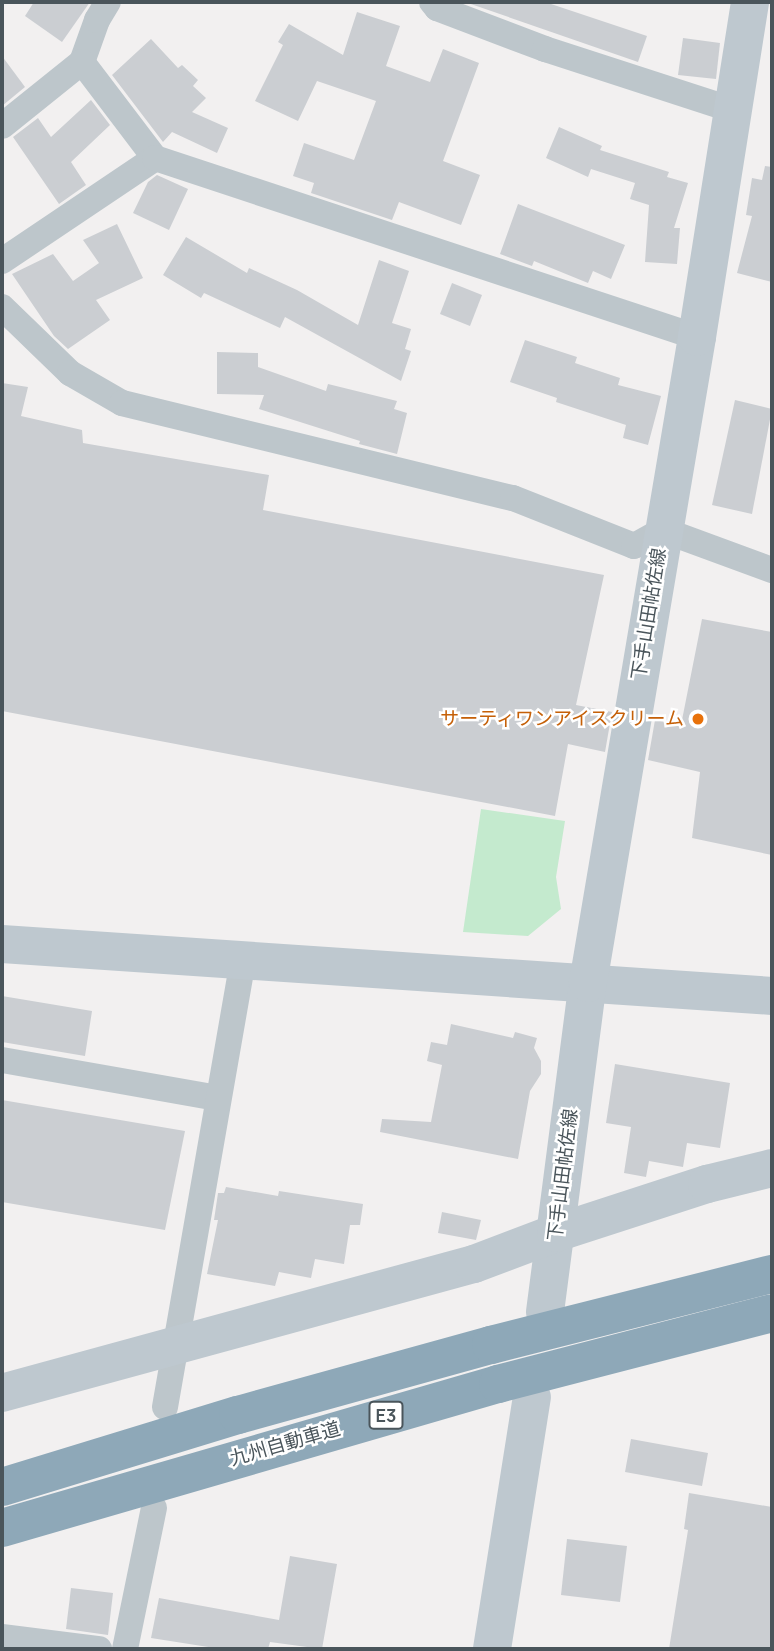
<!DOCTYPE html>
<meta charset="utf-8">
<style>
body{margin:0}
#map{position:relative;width:774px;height:1651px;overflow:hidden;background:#f2f0f0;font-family:Manrope,"Noto Sans JP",sans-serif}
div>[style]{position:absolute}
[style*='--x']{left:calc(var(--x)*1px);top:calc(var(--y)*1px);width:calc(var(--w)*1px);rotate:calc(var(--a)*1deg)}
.green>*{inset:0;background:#c4eace}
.building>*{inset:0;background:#cbced2}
.street>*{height:26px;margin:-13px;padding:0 13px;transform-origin:13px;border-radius:13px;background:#bdc6cb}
.secondary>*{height:38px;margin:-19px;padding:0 19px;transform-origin:19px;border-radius:19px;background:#bec8cf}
.highway>*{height:38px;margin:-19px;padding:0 19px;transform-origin:19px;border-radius:19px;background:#8ea8b8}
.dots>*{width:19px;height:19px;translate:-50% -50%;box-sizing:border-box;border:4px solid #fff;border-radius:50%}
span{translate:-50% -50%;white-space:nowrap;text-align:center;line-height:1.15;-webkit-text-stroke:5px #fff;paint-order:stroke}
.shield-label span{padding:2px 5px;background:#fff;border:2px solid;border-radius:5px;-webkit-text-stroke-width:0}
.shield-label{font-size:18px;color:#4a555b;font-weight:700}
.street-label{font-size:19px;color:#4a555b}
.food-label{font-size:19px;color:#c56008}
.right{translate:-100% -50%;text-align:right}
.frame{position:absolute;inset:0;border:4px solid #4a555b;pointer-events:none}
</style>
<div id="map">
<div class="green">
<i style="clip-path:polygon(481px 809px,565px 821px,556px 877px,561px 909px,528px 936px,463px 932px)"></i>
</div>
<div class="building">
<i style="clip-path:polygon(34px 2px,90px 2px,62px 42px,25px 16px)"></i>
<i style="clip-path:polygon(465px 2px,545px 2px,647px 36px,638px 62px)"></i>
<i style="clip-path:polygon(357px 12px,400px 26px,386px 66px,430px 82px,443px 49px,479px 63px,443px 161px,480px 175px,461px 225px,399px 202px,392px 220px,311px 193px,314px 183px,293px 176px,304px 143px,354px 160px,376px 101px,317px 81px,298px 121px,255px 101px,283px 45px,278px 42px,289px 24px,343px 55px)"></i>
<i style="clip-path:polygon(683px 38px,720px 43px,716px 79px,678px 75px)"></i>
<i style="clip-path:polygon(151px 39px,178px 68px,182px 65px,198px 80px,193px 86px,206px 98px,192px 112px,228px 128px,217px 153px,172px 132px,163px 142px,112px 75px)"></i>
<i style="clip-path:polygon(2px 56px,25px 87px,2px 106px)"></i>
<i style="clip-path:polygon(91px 100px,110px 125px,71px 162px,86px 185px,59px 204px,13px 137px,38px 118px,51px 137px)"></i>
<i style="clip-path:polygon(559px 127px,602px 146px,600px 150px,669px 172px,667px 177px,688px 183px,674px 228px,680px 228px,677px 264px,645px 262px,649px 205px,630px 199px,635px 183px,591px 169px,588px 177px,546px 158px)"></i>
<i style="clip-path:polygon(765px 166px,772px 167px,772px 282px,737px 273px,752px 216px,746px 215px,752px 178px,762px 180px)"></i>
<i style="clip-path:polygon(157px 175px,188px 189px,169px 230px,133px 213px,148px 182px)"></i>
<i style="clip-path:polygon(518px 204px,625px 245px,611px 279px,593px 271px,588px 283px,534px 261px,532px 266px,500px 254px)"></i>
<i style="clip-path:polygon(117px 224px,143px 278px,96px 300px,110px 320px,68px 349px,54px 336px,12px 274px,53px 254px,73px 281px,99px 263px,83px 240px)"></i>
<i style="clip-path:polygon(186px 237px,247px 273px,249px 268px,297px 290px,358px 325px,379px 260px,409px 271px,392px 323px,411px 329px,405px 349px,411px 351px,401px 381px,285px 317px,280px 328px,204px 293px,201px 298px,163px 275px)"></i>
<i style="clip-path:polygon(452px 283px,482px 295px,470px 326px,440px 314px)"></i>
<i style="clip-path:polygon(525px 340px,577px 357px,575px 363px,620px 378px,618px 385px,661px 396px,648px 445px,623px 438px,626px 425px,556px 402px,557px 398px,510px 382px)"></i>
<i style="clip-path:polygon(217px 352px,258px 353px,258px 367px,326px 391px,328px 384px,397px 401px,394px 409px,407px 413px,397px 454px,359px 444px,360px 441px,259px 409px,264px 395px,217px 394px)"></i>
<i style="clip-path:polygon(2px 383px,28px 387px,21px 416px,82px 430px,83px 443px,269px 475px,263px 510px,604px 575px,576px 705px,612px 712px,605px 752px,568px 744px,555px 816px,2px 711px)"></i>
<i style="clip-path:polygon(735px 400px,772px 409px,752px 514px,712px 505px)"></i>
<i style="clip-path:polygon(702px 619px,772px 632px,772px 855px,692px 838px,700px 772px,648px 760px,655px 720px,681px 725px)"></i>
<i style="clip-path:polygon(2px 996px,92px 1011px,85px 1056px,2px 1042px)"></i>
<i style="clip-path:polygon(451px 1024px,513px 1038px,515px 1032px,537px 1038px,534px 1048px,541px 1061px,541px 1074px,530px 1091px,518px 1159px,380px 1132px,382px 1119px,431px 1122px,442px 1065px,427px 1061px,431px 1042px,447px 1045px)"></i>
<i style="clip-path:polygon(615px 1064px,730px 1083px,720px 1148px,687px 1143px,683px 1167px,649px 1161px,646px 1177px,624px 1173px,631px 1127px,606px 1123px)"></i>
<i style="clip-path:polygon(2px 1100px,185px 1131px,165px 1230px,2px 1202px)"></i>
<i style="clip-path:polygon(226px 1187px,278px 1196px,279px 1191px,363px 1204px,360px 1225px,350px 1225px,344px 1264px,315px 1259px,311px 1278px,279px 1272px,275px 1286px,207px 1274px,218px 1220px,214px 1220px,218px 1193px,224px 1193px)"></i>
<i style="clip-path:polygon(442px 1212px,481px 1220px,476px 1240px,438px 1233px)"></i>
<i style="clip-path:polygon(631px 1439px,708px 1453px,702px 1486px,625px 1472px)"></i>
<i style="clip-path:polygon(689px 1493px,772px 1507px,772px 1649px,669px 1649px,688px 1530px,684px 1529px)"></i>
<i style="clip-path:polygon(567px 1539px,627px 1546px,620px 1602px,561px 1595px)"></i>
<i style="clip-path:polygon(290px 1556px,337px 1564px,322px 1649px,270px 1642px,268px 1649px,221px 1649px,151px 1638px,159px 1598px,279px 1620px)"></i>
<i style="clip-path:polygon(71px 1588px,113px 1593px,108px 1635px,66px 1629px)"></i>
</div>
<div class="street">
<i style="--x:432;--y:2;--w:8;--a:50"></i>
<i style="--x:437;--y:8;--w:116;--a:20.8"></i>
<i style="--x:545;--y:49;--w:198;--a:18"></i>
<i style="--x:82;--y:62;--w:45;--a:-70.3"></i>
<i style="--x:97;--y:20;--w:21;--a:-59"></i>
<i style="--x:2;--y:126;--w:102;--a:-38.7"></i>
<i style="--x:82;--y:62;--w:121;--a:52.8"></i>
<i style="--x:2;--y:261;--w:184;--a:-33.9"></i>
<i style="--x:155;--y:158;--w:571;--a:18.28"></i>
<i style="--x:2;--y:307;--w:95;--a:44.1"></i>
<i style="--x:70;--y:373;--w:60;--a:30"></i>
<i style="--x:122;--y:403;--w:402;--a:13.7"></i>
<i style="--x:513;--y:498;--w:130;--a:21.6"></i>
<i style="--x:634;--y:546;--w:33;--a:-29"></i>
<i style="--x:663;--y:530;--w:116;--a:20.2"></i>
<i style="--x:2;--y:1060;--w:218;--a:10"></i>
<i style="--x:165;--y:1407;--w:454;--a:-80.1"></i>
<i style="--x:2;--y:1637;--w:98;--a:7.1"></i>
<i style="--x:125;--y:1649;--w:144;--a:-78.4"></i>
</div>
<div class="secondary">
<i style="--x:2;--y:944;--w:772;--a:3.86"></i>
<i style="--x:545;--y:1312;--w:332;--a:-82.6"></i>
<i style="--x:588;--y:983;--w:655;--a:-80.42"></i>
<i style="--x:697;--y:337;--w:339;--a:-81"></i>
<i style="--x:2;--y:1393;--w:489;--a:-15.3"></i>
<i style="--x:474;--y:1264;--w:88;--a:-20.7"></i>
<i style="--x:556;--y:1233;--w:159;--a:-18"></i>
<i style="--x:707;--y:1184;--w:67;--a:-13.8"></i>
<i style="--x:492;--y:1649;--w:255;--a:-81"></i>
</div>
<div class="highway">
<i style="--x:2;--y:1487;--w:247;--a:-17"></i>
<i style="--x:238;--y:1415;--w:263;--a:-15.5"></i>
<i style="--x:491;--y:1345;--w:290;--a:-14.2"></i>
<i style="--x:2;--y:1528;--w:516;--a:-16.19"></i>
<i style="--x:498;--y:1384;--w:283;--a:-14.5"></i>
</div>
<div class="dots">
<i style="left:698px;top:719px;background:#e8710a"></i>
</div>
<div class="shield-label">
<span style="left:386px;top:1415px">E3</span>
</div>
<div class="street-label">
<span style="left:649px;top:614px;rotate:-81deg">下手山田帖佐線</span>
<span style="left:563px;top:1175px;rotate:-83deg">下手山田帖佐線</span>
<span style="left:285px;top:1444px;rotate:-16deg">九州自動車道</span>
</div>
<div class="food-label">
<span class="right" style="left:684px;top:719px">サーティワンアイスクリーム</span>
</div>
<div class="frame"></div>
</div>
